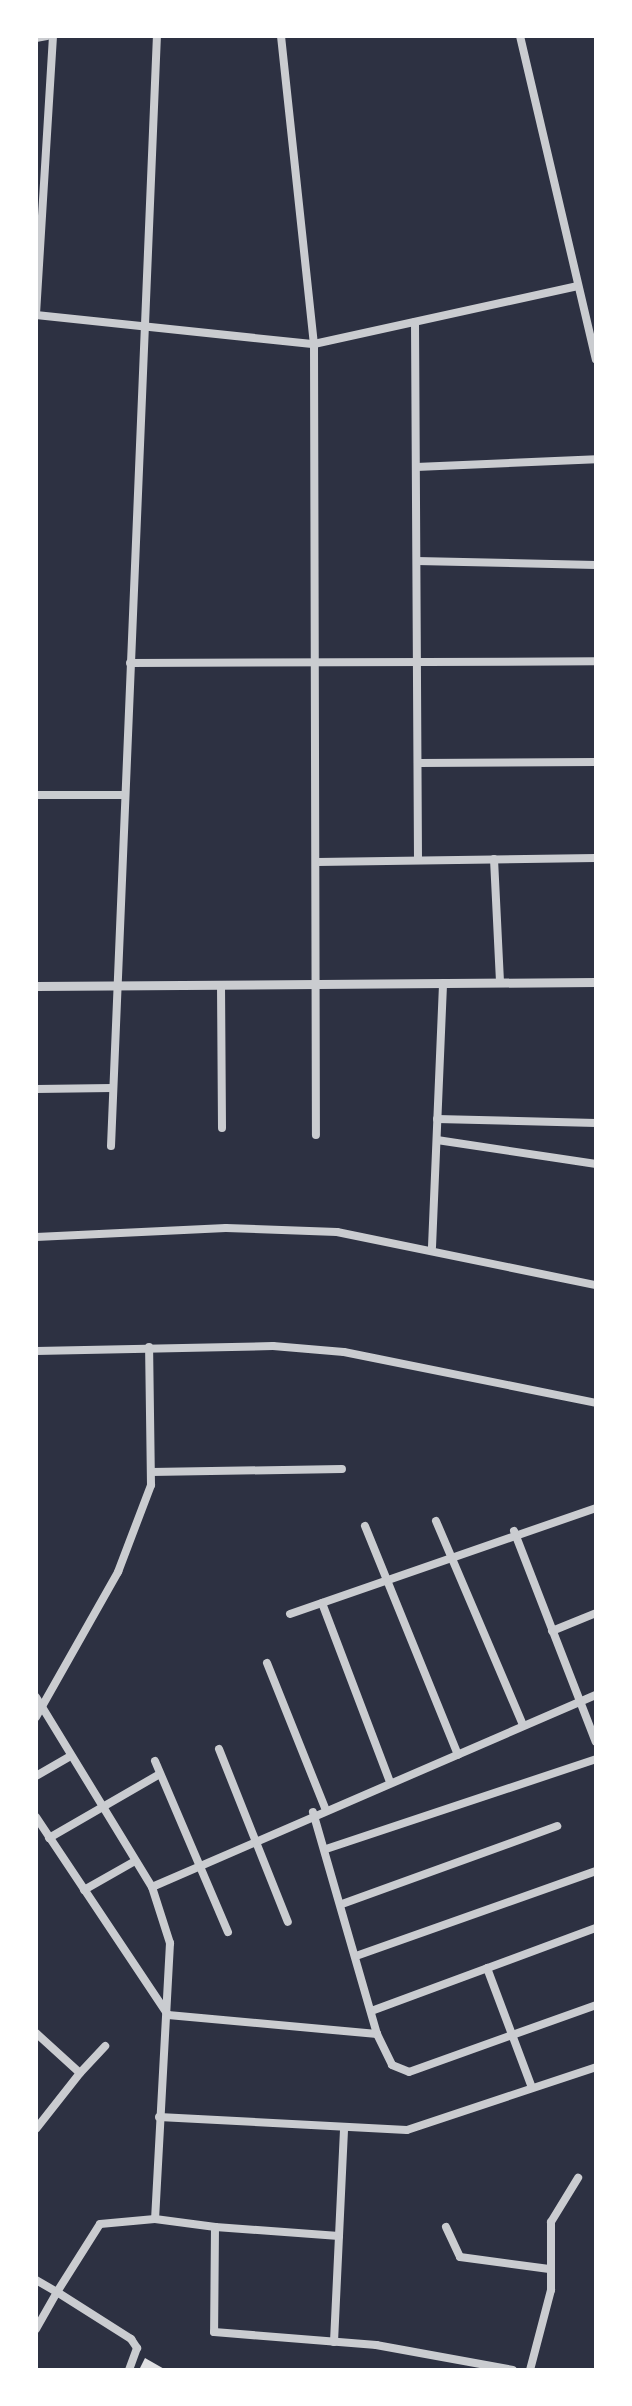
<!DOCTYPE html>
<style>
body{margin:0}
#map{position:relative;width:632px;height:2406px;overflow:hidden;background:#2d3142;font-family:Barlow,sans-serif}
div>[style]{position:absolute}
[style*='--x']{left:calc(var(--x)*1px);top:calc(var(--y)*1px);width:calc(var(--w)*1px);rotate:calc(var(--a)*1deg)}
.building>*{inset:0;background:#e0e0e3}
.minor>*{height:8px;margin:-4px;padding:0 4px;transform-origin:4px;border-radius:4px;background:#caccd0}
.tertiary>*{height:9px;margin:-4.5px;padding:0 4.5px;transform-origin:4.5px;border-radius:4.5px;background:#caccd0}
span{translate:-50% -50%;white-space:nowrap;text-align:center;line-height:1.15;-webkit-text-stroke:8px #fff;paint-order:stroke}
.frame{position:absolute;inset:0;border:38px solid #fff;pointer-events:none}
</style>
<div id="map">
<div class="building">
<i style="clip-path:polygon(145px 2358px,166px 2370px,139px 2370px)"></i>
</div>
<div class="minor">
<i style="--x:281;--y:36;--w:310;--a:83.9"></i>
<i style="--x:314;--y:344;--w:791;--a:89.86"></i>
<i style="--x:520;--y:36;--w:332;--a:76.8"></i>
<i style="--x:36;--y:38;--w:11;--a:-10"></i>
<i style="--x:36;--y:314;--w:279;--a:-86.5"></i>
<i style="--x:36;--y:315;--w:280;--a:6"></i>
<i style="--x:314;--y:344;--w:269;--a:-12.4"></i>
<i style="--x:415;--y:322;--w:536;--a:89.68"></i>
<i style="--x:416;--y:467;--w:180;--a:-2.5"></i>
<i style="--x:417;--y:561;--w:179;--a:1.3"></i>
<i style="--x:130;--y:663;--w:466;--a:-0.2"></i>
<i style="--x:419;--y:763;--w:177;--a:-0.3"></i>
<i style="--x:36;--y:795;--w:88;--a:0"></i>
<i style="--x:494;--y:859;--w:122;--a:87.2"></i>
<i style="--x:317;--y:862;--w:279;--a:-0.8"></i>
<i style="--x:221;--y:985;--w:143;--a:89.6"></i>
<i style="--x:36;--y:1089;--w:76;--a:-0.8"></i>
<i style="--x:437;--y:1119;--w:159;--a:1.4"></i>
<i style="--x:437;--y:1140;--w:161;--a:8.6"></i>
<i style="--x:111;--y:1146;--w:1111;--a:-87.63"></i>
<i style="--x:36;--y:1237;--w:190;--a:-2.7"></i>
<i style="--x:226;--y:1228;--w:111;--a:2.1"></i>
<i style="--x:337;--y:1232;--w:264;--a:11.6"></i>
<i style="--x:432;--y:1247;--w:264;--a:-87.6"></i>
<i style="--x:36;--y:1351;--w:237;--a:-1.2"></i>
<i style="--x:273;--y:1346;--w:71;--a:4.8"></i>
<i style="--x:344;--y:1352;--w:257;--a:11.4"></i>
<i style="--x:151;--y:1472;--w:191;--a:-0.9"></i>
<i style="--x:436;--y:1521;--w:222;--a:66.9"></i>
<i style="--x:365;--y:1526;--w:247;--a:67.9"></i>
<i style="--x:514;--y:1531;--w:226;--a:68.8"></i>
<i style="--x:322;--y:1603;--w:191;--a:69.2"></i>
<i style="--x:290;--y:1614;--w:324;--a:-19.1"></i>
<i style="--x:552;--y:1631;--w:48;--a:-22.2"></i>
<i style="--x:267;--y:1663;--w:156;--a:68.2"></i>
<i style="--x:36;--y:1697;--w:223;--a:58.6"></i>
<i style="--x:152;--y:1887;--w:59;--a:72.2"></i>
<i style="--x:170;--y:1943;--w:276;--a:93.1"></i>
<i style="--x:36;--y:1717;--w:167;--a:-60.5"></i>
<i style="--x:118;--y:1572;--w:93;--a:-69.2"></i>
<i style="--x:151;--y:1485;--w:138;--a:-90.8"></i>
<i style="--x:219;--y:1749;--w:186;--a:68.3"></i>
<i style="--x:155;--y:1761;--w:186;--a:66.9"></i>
<i style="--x:36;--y:1776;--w:38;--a:-30"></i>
<i style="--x:36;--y:1817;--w:238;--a:56.3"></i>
<i style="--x:168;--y:2015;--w:210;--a:5.2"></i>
<i style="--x:377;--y:2034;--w:231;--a:-106.1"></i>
<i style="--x:49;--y:1838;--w:128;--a:-30"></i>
<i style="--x:326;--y:1849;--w:285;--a:-18.4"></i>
<i style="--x:152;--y:1887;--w:484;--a:-23.4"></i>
<i style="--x:84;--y:1890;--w:59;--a:-29.6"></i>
<i style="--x:342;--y:1904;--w:229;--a:-19.9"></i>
<i style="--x:356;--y:1956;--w:255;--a:-19.5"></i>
<i style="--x:487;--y:1968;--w:128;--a:69.4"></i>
<i style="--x:374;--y:2010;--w:237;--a:-20.3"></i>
<i style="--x:36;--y:2033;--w:59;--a:42.3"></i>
<i style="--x:80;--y:2073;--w:71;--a:128.2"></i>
<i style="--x:377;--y:2034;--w:34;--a:64"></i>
<i style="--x:392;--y:2065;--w:18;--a:22"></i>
<i style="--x:409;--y:2072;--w:199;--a:-19.7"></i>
<i style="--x:80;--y:2073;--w:37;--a:-47"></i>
<i style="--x:159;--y:2117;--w:248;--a:3"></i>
<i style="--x:407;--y:2130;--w:199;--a:-18.4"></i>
<i style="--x:446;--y:2227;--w:33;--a:65"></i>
<i style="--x:460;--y:2257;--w:90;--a:7.7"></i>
<i style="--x:339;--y:2236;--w:124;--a:-175.8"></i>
<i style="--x:215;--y:2227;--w:105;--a:90.5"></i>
<i style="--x:214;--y:2332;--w:163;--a:4.6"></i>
<i style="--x:376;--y:2345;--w:139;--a:10.3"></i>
<i style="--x:36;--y:2280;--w:24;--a:30"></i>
<i style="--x:57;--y:2292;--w:80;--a:-57.7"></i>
<i style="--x:100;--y:2224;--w:55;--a:-5.2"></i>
<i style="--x:155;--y:2219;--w:61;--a:7.6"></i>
<i style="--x:36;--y:2329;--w:43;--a:-60.4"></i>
<i style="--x:57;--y:2292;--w:88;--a:32.4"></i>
<i style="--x:131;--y:2339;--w:11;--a:56"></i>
<i style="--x:137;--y:2348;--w:23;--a:110"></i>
<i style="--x:334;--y:2342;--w:214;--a:-87.3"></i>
<i style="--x:530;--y:2370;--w:83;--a:-75.3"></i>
<i style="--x:551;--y:2290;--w:68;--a:-90"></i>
<i style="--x:551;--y:2222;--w:52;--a:-58.5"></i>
</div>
<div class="tertiary">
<i style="--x:36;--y:986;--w:560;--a:-0.41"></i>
</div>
<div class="frame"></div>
</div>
